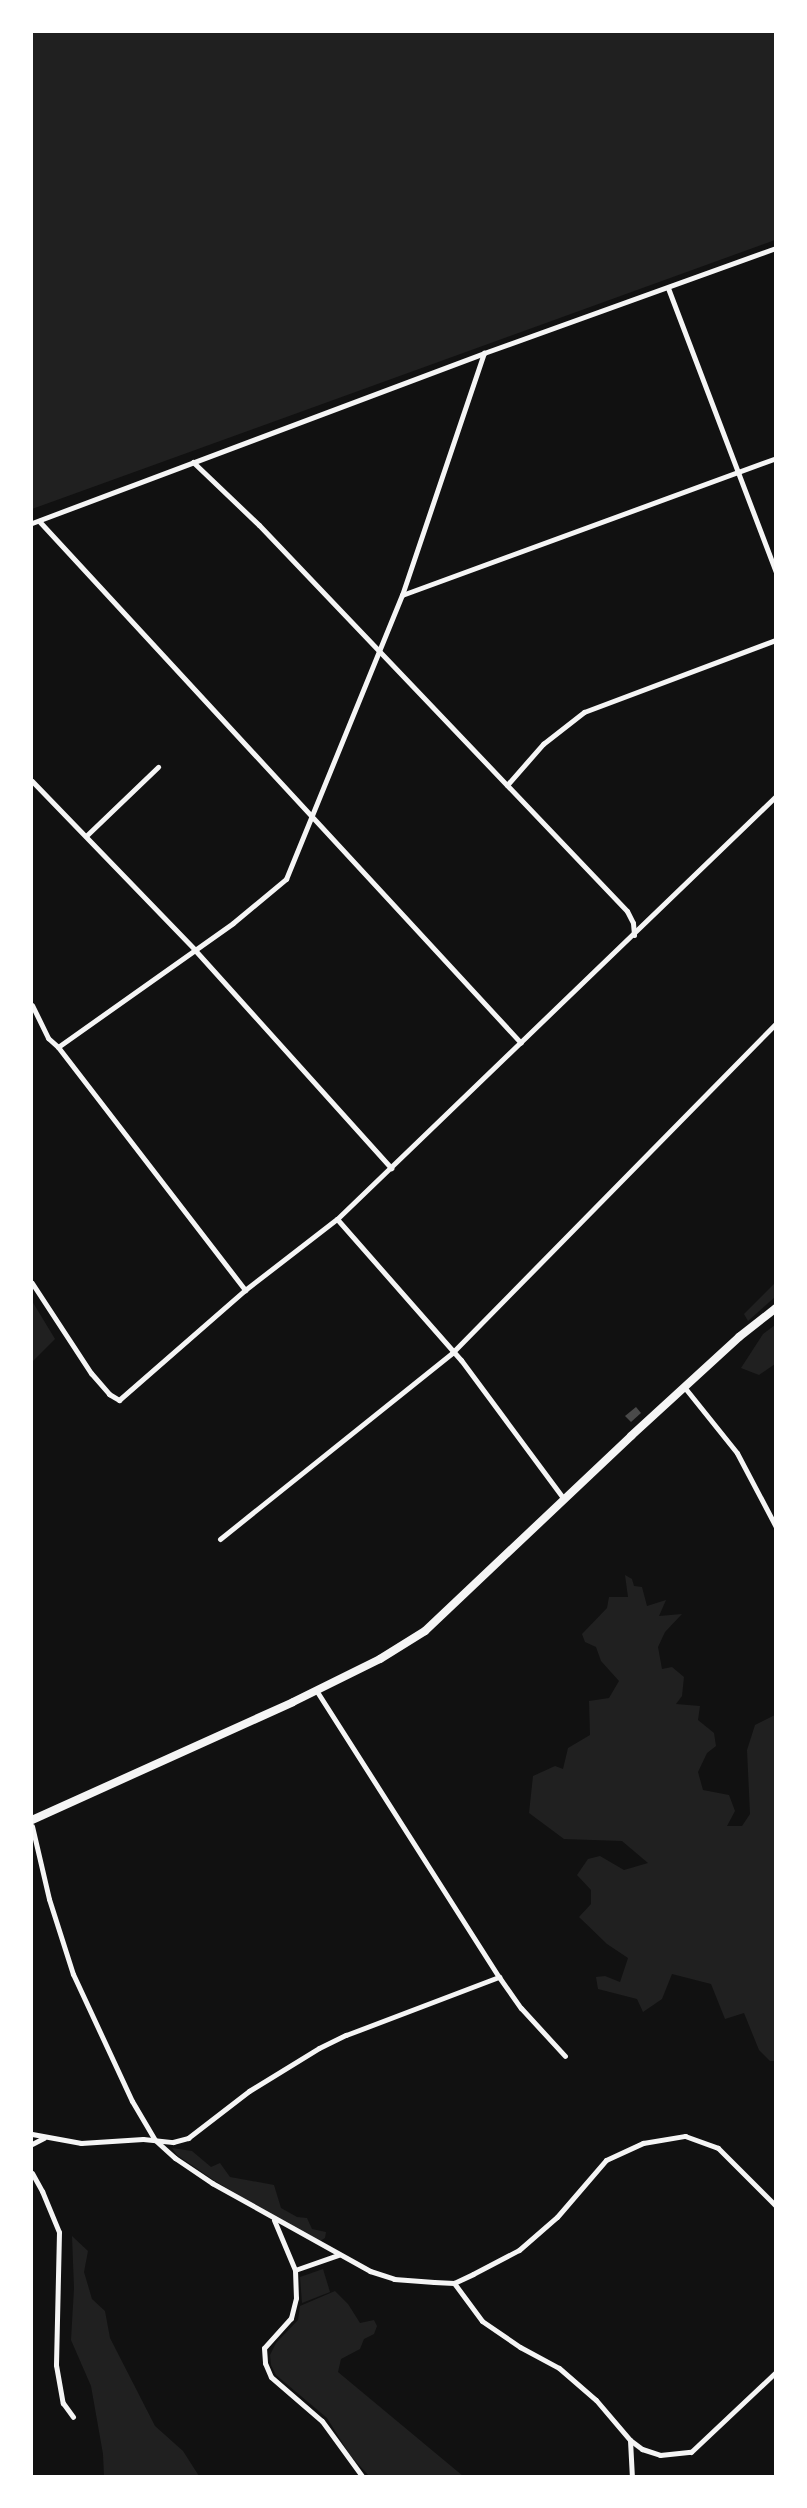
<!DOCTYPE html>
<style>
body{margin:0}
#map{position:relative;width:807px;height:2508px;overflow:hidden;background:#111;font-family:"PT Serif",serif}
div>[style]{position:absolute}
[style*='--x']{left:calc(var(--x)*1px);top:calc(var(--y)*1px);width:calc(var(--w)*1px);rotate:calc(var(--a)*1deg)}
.green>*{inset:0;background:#202020}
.building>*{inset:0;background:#4a4a4a}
.minor>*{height:5px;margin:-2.5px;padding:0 2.5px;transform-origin:2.5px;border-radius:2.5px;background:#f5f5f5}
.primary>*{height:8px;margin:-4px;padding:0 4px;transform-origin:4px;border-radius:4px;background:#f5f5f5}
span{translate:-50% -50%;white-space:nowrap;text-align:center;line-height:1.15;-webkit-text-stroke:6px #fff;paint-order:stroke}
.frame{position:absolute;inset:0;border:33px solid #fff;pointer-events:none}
</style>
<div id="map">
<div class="green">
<i style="clip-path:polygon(32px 32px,775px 32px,775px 240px,32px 509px)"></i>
<i style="clip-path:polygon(775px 1283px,775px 1297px,748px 1321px,744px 1314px)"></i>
<i style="clip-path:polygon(32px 1301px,55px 1339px,32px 1362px)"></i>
<i style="clip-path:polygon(775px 1325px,775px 1364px,759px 1375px,741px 1368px,763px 1334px)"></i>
<i style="clip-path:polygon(625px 1575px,632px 1579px,634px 1586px,642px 1587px,647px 1606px,666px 1600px,659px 1616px,682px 1614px,665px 1632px,658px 1647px,662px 1669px,672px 1667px,684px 1677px,682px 1696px,676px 1704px,700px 1706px,698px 1720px,714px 1733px,716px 1746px,707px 1753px,698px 1772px,703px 1790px,729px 1795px,735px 1811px,727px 1826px,742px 1826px,750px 1814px,747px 1750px,755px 1725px,775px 1715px,775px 2061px,770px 2061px,759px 2050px,744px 2013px,725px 2019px,711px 1984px,672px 1974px,662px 1999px,643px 2012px,637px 1999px,598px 1989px,596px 1977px,605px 1976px,620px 1982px,628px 1958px,607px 1944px,579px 1917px,591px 1904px,591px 1890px,577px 1875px,588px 1859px,600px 1856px,624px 1870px,648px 1863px,622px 1841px,564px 1839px,529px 1813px,533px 1776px,555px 1766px,563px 1769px,568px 1748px,590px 1735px,589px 1701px,609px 1698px,619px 1681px,601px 1661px,596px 1647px,585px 1642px,582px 1634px,607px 1608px,609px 1597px,628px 1597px)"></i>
<i style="clip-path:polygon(172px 2148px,192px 2151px,211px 2167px,220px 2163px,230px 2177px,274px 2185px,281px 2208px,297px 2217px,307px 2218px,312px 2229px,326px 2232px,325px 2238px,320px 2241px,275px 2217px,215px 2181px,177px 2155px)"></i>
<i style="clip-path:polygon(72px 2236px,88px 2251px,84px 2272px,92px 2299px,105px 2311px,110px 2338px,155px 2426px,183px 2451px,199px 2476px,104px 2476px,103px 2454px,91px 2386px,71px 2340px,74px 2288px)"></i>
<i style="clip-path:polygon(323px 2269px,330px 2292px,302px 2303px,300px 2277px)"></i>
<i style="clip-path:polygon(335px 2291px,348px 2304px,360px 2323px,374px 2320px,377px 2326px,374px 2334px,364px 2339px,360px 2349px,341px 2359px,338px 2372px,463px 2476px,369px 2476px,350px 2455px,327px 2418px,276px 2375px,271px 2365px,270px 2355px,276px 2343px,298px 2320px,300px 2306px)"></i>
</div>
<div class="building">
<i style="clip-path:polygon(636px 1407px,641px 1413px,631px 1422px,625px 1416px)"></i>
</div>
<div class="minor">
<i style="--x:668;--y:288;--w:305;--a:69.2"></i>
<i style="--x:193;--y:462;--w:91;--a:43.7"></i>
<i style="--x:259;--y:525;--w:533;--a:46.37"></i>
<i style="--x:627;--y:911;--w:13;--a:63"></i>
<i style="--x:633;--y:923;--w:12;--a:85"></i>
<i style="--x:39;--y:521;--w:710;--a:47.28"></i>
<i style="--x:32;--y:523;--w:483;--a:-20.6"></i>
<i style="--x:484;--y:353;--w:310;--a:-19.8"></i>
<i style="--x:402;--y:595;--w:398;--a:-20.1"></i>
<i style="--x:32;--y:781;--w:233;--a:46"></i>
<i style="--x:194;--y:949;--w:295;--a:48"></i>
<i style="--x:507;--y:785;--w:55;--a:-48.7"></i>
<i style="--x:543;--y:744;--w:52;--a:-38"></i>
<i style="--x:584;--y:712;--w:205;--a:-20.6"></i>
<i style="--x:86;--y:836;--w:100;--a:-43.8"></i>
<i style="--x:32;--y:1005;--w:37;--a:64"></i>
<i style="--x:48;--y:1038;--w:13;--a:42"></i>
<i style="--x:58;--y:1047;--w:307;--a:52.4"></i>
<i style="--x:58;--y:1047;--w:214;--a:-35.3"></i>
<i style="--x:233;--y:923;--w:69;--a:-39.7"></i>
<i style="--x:286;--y:879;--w:307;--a:-67.8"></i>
<i style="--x:402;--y:595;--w:256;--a:-71.3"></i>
<i style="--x:337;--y:1219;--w:188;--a:48.7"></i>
<i style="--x:461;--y:1360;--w:173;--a:53.5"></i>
<i style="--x:32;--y:1283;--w:108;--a:56.8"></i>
<i style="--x:91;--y:1373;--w:28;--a:49"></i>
<i style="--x:109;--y:1394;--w:12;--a:31"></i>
<i style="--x:119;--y:1400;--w:167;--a:-41.1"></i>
<i style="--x:245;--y:1290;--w:116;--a:-37.7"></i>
<i style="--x:337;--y:1219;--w:610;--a:-43.94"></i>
<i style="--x:685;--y:1388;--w:83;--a:51.3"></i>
<i style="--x:737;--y:1453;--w:84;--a:62.2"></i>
<i style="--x:220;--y:1539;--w:297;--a:-38.7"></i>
<i style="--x:452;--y:1353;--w:462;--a:-45.5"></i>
<i style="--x:316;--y:1690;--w:340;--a:57.5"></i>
<i style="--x:499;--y:1977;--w:38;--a:55"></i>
<i style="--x:521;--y:2008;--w:65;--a:47.5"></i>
<i style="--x:32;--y:1826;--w:75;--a:76.9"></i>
<i style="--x:49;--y:1899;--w:79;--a:72.3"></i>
<i style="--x:73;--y:1974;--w:140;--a:65.1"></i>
<i style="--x:132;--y:2101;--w:45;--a:59.5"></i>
<i style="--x:155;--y:2140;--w:27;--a:42"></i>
<i style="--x:175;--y:2158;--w:45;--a:34"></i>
<i style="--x:212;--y:2183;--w:181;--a:29.1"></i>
<i style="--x:370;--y:2271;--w:25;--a:18"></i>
<i style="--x:394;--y:2279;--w:40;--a:4.3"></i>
<i style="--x:434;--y:2282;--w:20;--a:3"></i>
<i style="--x:454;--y:2283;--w:21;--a:-25"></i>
<i style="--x:473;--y:2274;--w:52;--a:-27.6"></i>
<i style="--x:519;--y:2250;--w:50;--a:-41"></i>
<i style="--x:557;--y:2217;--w:75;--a:-49.3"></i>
<i style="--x:606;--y:2160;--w:41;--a:-24.7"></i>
<i style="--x:643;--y:2143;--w:43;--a:-9.5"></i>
<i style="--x:685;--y:2136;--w:35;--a:20"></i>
<i style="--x:718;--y:2148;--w:82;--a:45"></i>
<i style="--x:32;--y:2134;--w:50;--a:10.4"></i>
<i style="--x:81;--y:2143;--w:62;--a:-3.7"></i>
<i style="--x:143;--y:2139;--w:30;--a:6"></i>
<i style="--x:173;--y:2142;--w:16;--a:-15"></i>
<i style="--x:188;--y:2138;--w:77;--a:-37.6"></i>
<i style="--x:249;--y:2091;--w:82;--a:-31.6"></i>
<i style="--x:319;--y:2048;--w:30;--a:-26"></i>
<i style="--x:346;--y:2035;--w:164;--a:-20.8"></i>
<i style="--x:32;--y:2144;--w:13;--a:-27"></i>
<i style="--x:32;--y:2173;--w:21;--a:61"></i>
<i style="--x:42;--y:2191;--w:44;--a:67.5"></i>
<i style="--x:59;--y:2232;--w:133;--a:91.3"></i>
<i style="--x:56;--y:2365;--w:39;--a:80"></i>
<i style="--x:63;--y:2403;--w:17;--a:54"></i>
<i style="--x:274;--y:2220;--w:54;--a:67.2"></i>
<i style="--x:295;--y:2270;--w:28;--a:88"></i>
<i style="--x:296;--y:2298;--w:21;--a:104"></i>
<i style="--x:291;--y:2318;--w:40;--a:132"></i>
<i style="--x:264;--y:2348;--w:15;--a:86"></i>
<i style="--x:265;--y:2363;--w:15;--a:67"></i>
<i style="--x:271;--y:2377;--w:67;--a:40.8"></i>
<i style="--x:322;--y:2421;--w:68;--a:54"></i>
<i style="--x:295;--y:2270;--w:46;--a:-19.2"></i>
<i style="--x:454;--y:2283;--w:47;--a:53.6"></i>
<i style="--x:482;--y:2321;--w:46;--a:34.4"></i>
<i style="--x:520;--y:2347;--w:44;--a:28.3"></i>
<i style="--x:559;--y:2368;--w:49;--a:40.9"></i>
<i style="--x:596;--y:2400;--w:52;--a:49.6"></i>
<i style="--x:630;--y:2440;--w:15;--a:37"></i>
<i style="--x:642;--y:2449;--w:19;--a:18"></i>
<i style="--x:660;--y:2455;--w:31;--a:-6"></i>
<i style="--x:691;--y:2452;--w:117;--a:-43.3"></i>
<i style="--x:630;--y:2440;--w:36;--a:87"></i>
</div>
<div class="primary">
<i style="--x:32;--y:1820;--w:286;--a:-24.3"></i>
<i style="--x:293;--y:1702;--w:97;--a:-26.3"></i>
<i style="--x:380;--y:1659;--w:53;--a:-31.9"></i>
<i style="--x:425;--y:1631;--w:284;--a:-43.4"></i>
<i style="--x:631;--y:1436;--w:147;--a:-42.5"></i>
<i style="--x:739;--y:1337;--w:47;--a:-38.1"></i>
</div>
<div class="frame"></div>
</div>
